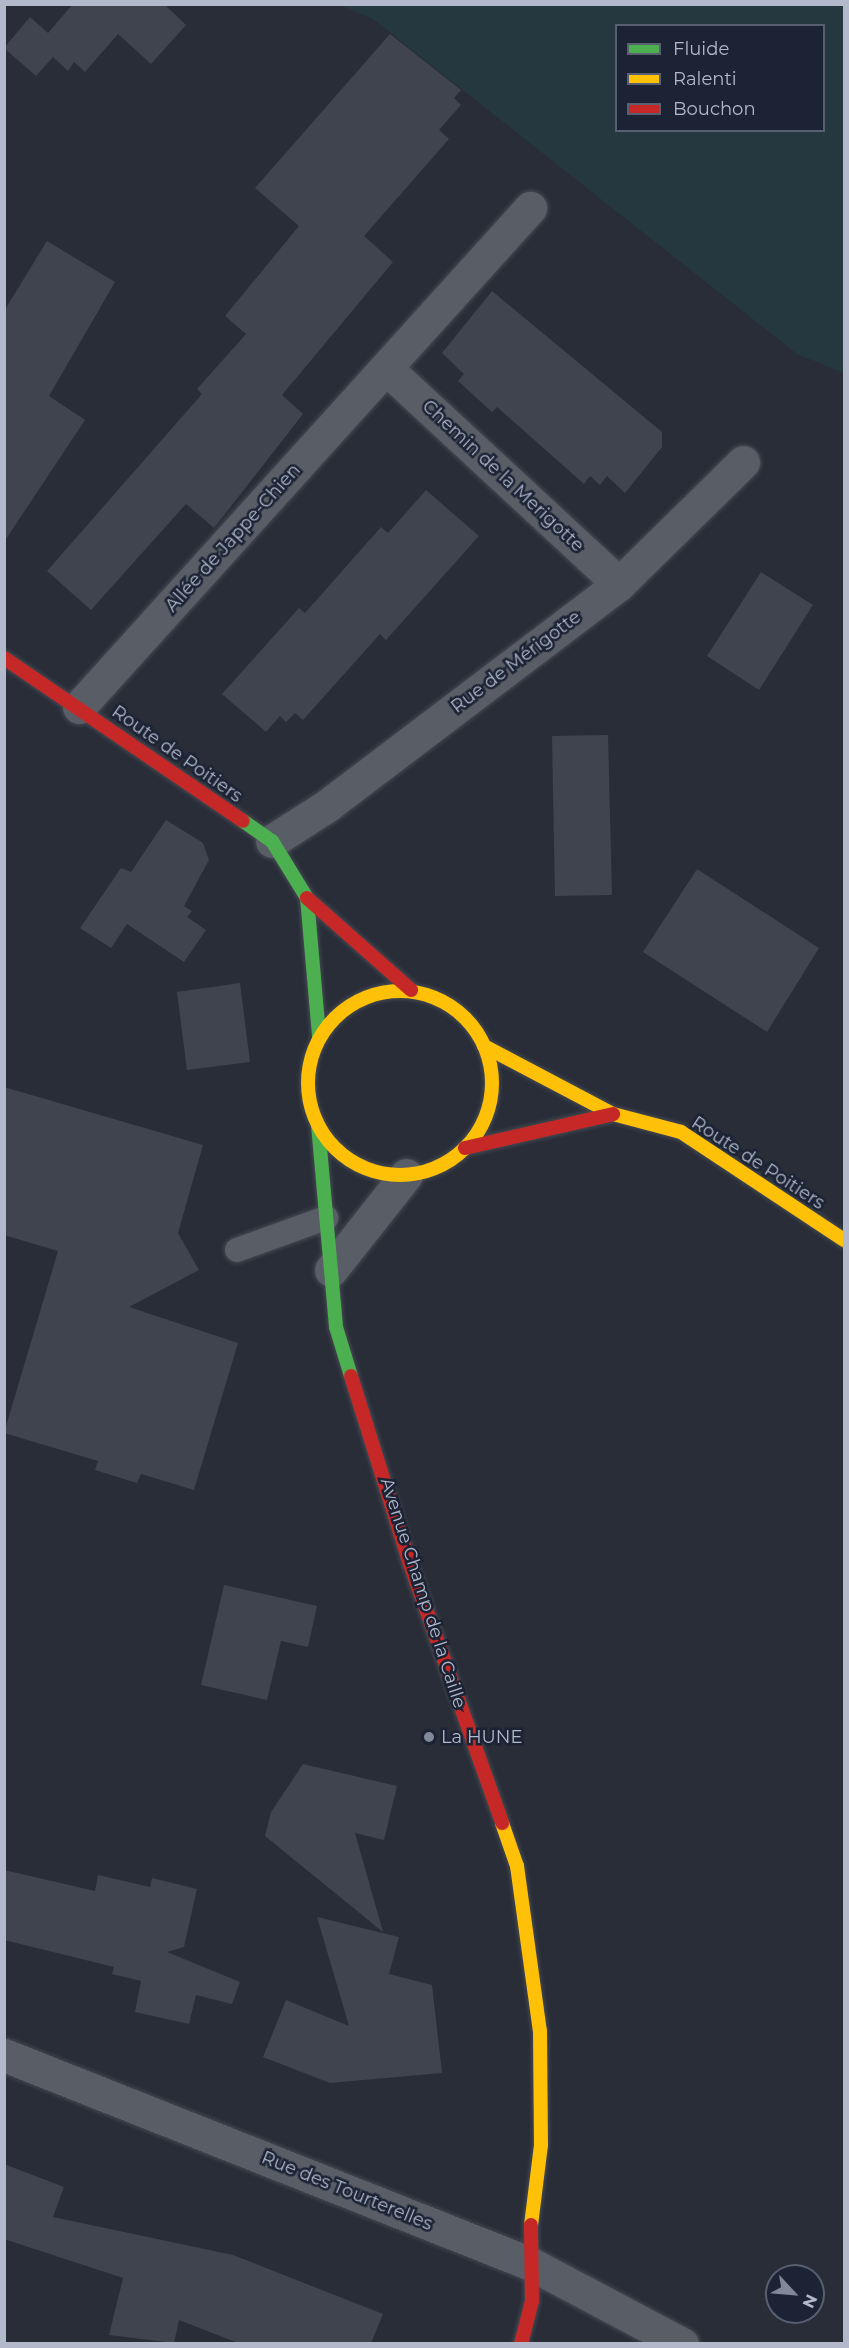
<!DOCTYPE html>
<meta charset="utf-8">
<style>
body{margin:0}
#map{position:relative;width:849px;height:2348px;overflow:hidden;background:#282d38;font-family:Montserrat,sans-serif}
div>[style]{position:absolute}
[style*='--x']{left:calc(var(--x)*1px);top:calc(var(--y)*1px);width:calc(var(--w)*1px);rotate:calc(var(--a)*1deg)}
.green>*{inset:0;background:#25383f}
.building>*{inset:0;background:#40444e}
.roads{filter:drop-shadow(0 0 2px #454951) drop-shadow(0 0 2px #454951)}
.lane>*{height:24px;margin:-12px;padding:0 12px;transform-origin:12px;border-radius:12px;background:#595d66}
.street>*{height:33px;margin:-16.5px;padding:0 16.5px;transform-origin:16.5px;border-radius:16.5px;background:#595d66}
.fast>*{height:14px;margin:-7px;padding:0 7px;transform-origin:7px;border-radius:7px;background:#4caf50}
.slow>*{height:14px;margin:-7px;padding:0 7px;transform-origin:7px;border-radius:7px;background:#ffc107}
.slow>.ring{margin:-7px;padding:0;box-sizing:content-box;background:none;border:14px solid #ffc107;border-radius:50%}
.jam>*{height:14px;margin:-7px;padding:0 7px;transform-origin:7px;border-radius:7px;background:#c62828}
.dots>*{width:16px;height:16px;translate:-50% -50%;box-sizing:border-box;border:3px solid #1b2334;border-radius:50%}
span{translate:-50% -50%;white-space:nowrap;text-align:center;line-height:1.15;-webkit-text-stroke:5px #1b2334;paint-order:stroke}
.street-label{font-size:18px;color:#b2b9ca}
.poi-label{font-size:18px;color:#b2b9ca}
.left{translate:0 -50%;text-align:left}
.frame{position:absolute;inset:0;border:6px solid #b2b9ca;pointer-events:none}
.legend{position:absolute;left:615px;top:24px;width:210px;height:108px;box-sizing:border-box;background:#1b2334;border:2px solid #575f70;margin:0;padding:8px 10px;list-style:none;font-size:18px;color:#b2b9ca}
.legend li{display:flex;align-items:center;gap:12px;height:30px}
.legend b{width:30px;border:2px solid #575f70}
.north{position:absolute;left:765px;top:2264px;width:60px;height:60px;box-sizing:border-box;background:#1b2334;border:2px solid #575f70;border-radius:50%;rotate:116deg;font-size:16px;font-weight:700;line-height:24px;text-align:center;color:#b2b9ca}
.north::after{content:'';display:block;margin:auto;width:21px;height:27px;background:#828897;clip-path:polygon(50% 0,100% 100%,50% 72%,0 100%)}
</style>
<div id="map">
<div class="green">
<i style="clip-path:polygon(evenodd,340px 5px,844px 5px,844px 373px,797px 354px,373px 19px,340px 5px,616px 26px,824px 26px,824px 130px,616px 130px,616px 26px)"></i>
</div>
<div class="building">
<i style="clip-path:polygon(73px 4px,164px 4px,186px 25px,151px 64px,118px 34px,85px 72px,74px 62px,68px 71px,53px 57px,36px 76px,4px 48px,30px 17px,48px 33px)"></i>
<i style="clip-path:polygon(390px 34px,461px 90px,454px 98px,461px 105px,439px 130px,449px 139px,364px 236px,393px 262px,282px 395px,303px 414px,214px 528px,186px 504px,91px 610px,47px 571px,202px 394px,197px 389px,246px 334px,225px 316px,299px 226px,255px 188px)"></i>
<i style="clip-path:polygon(47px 241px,115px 282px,49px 396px,85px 420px,4px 542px,4px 311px)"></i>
<i style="clip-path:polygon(492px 291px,662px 432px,662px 447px,625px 493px,607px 476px,600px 485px,590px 476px,584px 484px,497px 407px,492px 412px,458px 381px,464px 374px,442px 353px)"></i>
<i style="clip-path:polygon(426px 490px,479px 536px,386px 640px,380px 634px,303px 720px,295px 713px,286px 722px,280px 716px,266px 732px,222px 694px,299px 608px,305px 613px,381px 527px,388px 533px)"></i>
<i style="clip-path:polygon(761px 572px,813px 605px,759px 690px,707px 656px)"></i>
<i style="clip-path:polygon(608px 735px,612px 895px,555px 896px,552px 736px)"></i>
<i style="clip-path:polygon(166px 820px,203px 843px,209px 860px,184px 906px,192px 911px,187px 917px,206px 930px,184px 962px,127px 924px,111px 948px,80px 928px,121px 868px,131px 872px)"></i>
<i style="clip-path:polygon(697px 869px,819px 948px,767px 1032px,643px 952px)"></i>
<i style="clip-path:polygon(240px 983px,250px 1062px,187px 1070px,177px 992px)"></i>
<i style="clip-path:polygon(4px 1087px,203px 1145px,178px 1233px,199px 1270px,129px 1307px,238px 1343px,194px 1490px,141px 1474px,137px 1483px,95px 1470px,98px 1461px,4px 1433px,58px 1251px,4px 1235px)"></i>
<i style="clip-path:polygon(224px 1585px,317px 1606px,308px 1647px,281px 1641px,267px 1700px,201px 1685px)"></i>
<i style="clip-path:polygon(303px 1764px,397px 1786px,384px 1840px,355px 1833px,383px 1932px,265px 1836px,271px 1812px)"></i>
<i style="clip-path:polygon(4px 1870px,95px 1891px,98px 1875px,150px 1887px,152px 1878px,197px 1889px,184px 1947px,167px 1952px,240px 1982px,232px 2004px,196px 1995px,189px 2024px,135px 2012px,141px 1981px,112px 1974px,114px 1967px,4px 1940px)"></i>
<i style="clip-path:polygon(317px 1917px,399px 1937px,389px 1974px,432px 1985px,442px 2073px,330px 2083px,263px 2057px,286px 2000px,349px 2026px)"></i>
<i style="clip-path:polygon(4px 2164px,64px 2187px,53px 2217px,233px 2255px,383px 2314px,371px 2343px,238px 2343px,179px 2320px,174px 2343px,109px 2335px,123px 2278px,4px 2239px)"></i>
</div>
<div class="roads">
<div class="lane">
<i style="--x:237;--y:1250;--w:95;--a:-19.8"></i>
</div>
<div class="street">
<i style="--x:387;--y:369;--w:316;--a:42.8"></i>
<i style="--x:79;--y:707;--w:673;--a:-47.89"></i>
<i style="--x:272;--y:841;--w:67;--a:-32.7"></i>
<i style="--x:328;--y:805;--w:365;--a:-37.2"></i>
<i style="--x:619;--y:584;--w:174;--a:-44.5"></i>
<i style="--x:331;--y:1270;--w:121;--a:-51.7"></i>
<i style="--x:4;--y:2055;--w:567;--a:21.63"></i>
<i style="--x:531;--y:2264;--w:171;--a:27.9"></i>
</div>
<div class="fast">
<i style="--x:243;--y:821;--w:35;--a:35"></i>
<i style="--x:272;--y:841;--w:67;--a:58.4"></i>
<i style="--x:307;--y:898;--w:139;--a:85"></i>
<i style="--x:318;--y:1125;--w:203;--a:84.9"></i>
<i style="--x:336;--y:1327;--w:51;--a:73"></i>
</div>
<div class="slow">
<i class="ring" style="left:308px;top:991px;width:170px;height:170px"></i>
<i style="--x:484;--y:1046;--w:146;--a:27.8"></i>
<i style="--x:613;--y:1114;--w:70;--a:14.8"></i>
<i style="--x:681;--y:1132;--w:196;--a:33.5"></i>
<i style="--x:502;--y:1823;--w:46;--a:70.8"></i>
<i style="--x:517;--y:1866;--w:167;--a:82.1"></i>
<i style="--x:540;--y:2031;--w:114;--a:89.5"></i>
<i style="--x:541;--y:2145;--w:81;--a:97.1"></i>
</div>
<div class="jam">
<i style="--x:4;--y:658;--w:289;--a:34.3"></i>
<i style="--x:307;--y:898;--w:139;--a:41.5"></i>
<i style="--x:465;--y:1148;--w:152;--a:-12.9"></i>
<i style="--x:351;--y:1376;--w:197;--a:72.6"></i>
<i style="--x:410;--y:1564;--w:275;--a:70.4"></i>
<i style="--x:521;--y:2344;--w:44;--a:-75.7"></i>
<i style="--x:532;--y:2301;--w:76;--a:-90.8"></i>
</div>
</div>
<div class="dots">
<i style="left:429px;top:1737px;background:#828897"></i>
</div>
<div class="street-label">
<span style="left:503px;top:476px;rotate:43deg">Chemin de la Merigotte</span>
<span style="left:233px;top:538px;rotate:-48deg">Allée de Jappe-Chien</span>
<span style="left:516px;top:662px;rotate:-37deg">Rue de Mérigotte</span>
<span style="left:177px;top:754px;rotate:35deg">Route de Poitiers</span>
<span style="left:758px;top:1163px;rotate:33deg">Route de Poitiers</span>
<span style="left:423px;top:1593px;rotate:72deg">Avenue Champ de la Caille</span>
<span style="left:347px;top:2191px;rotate:22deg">Rue des Tourterelles</span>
</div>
<div class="poi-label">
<span class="left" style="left:441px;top:1737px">La HUNE</span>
</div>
<div class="frame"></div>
<ul class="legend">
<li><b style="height:8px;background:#4caf50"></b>Fluide</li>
<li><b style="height:8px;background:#ffc107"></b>Ralenti</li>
<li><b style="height:8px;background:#c62828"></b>Bouchon</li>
</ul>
<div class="north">N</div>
</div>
